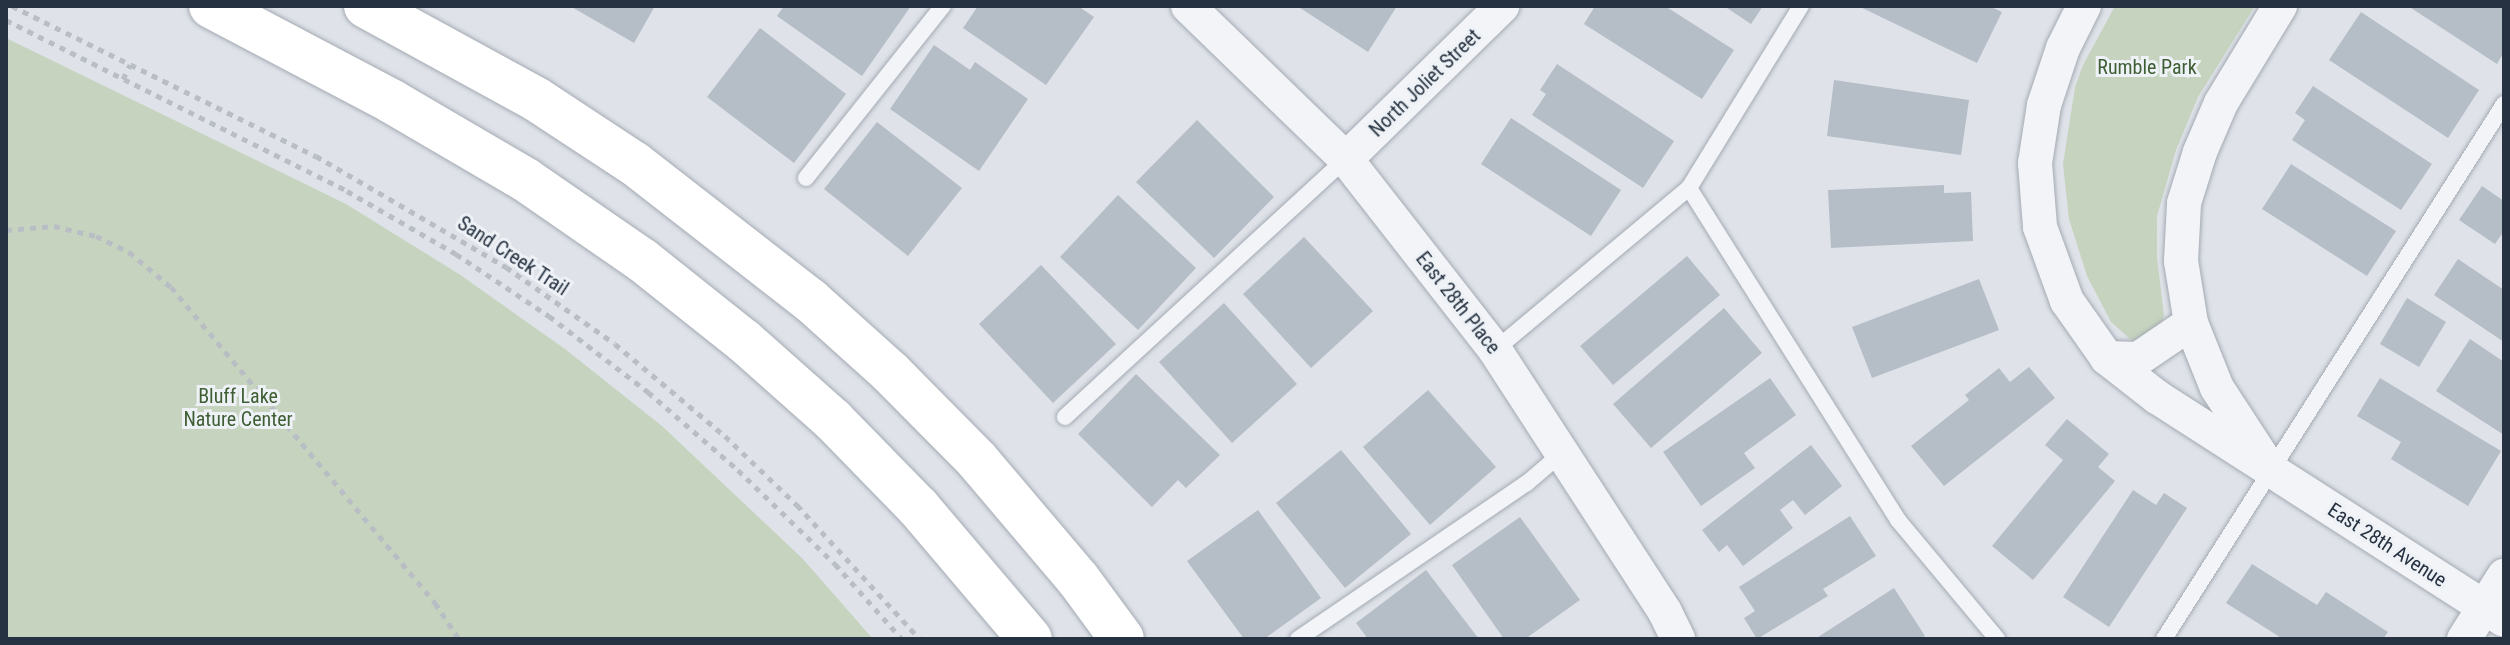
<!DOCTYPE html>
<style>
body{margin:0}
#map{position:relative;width:2510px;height:645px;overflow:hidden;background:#dfe3e9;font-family:"Roboto Condensed",sans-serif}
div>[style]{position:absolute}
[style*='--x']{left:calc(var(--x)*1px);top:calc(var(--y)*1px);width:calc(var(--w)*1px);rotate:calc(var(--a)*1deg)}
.green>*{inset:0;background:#c6d4bf}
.building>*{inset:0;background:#b5bdc6}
.path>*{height:5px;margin-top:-2.5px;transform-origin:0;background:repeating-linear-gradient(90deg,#b9bec4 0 6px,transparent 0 12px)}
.roads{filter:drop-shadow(0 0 2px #a4aab3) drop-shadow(0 0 2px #a4aab3)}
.service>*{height:16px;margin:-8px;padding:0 8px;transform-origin:8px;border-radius:8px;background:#f2f4f7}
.minor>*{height:34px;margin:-17px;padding:0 17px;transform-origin:17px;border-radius:17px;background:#f2f4f7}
.secondary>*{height:44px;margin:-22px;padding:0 22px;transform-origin:22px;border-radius:22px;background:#fff}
span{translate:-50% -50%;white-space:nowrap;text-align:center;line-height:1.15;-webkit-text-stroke:6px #eef2f6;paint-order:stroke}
.park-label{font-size:20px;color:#3e5e33}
.street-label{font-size:20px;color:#263241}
.frame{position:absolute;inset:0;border:8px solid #263241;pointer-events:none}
</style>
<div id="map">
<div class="green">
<i style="clip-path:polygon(2115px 6px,2255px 6px,2198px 97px,2176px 150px,2157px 216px,2157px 257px,2164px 316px,2161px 324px,2139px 341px,2130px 339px,2111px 322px,2087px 276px,2069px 219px,2063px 164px,2075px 87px,2083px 65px)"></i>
<i style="clip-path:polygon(6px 38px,346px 204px,459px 274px,565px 349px,662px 426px,803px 559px,873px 639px,6px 639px)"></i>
</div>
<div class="building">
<i style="clip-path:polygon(570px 6px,655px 6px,634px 43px)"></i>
<i style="clip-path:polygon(784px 6px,911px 6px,862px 76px,777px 16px)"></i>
<i style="clip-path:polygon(978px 6px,1078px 6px,1094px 17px,1046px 85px,963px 28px)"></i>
<i style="clip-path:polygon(1297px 6px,1397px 6px,1368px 52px)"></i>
<i style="clip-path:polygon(1595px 6px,1665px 6px,1734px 50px,1702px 99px,1584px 24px)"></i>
<i style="clip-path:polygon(1724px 6px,1763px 6px,1751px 24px)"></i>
<i style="clip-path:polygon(1858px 6px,1989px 6px,2002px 12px,1977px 63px)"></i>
<i style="clip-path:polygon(2408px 6px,2504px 6px,2504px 52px,2497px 64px)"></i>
<i style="clip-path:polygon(2361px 12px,2479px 90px,2448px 138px,2329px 60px)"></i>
<i style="clip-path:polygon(760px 28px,846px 94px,794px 163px,707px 97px)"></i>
<i style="clip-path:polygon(934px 45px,970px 70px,975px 62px,1028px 99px,979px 171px,890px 109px)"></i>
<i style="clip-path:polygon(1557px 64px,1674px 141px,1643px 188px,1532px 115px,1546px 94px,1540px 90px)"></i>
<i style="clip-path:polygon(1834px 80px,1969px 100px,1961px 155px,1827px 136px)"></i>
<i style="clip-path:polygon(2313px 86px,2432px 164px,2401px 210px,2292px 140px,2305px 120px,2295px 113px)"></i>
<i style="clip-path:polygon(1511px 118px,1621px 190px,1591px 236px,1481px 164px)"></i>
<i style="clip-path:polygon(1197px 120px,1274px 197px,1214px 258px,1136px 182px)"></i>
<i style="clip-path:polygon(877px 122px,962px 188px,908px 256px,824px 189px)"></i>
<i style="clip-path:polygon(2291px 164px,2396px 231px,2367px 276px,2262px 209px)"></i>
<i style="clip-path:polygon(1944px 185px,1944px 193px,1971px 192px,1973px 241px,1831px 248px,1828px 190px)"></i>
<i style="clip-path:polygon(2482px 186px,2504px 201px,2504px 231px,2495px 244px,2459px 220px)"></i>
<i style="clip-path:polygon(1118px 195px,1196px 268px,1138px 330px,1060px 257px)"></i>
<i style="clip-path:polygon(1304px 237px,1373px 311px,1311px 368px,1243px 294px)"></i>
<i style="clip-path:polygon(1687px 256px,1720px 295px,1613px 385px,1580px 346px)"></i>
<i style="clip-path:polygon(2458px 259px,2504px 290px,2504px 342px,2434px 295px)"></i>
<i style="clip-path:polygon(1041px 265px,1116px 344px,1053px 403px,979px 324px)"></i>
<i style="clip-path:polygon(1979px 279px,1999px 330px,1872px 378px,1852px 327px)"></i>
<i style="clip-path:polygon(2407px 298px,2446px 322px,2419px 367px,2380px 344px)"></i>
<i style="clip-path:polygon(1224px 303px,1297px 384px,1232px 443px,1159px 362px)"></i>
<i style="clip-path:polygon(1724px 308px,1762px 353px,1651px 448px,1613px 404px)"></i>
<i style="clip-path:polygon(2470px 339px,2504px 362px,2504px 435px,2436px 391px)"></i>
<i style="clip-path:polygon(2029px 367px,2055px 398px,1944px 486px,1911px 446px,1969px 400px,1965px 395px,1999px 368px,2010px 382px)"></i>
<i style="clip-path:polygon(1136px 374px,1220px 455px,1186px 488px,1178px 480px,1152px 507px,1078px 434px)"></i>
<i style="clip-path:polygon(1770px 378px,1796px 415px,1744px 453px,1755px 468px,1701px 506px,1663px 452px)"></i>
<i style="clip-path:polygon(2380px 378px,2501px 451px,2468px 506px,2391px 459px,2401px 442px,2357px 416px)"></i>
<i style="clip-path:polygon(1428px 390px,1496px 467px,1430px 525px,1363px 447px)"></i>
<i style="clip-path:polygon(2067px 419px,2109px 454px,2098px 467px,2115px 481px,2033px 580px,1992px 546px,2063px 460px,2045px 445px)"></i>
<i style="clip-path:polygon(1811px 445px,1842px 486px,1805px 515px,1793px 500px,1780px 510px,1793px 528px,1743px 566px,1727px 545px,1719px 552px,1702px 530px)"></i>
<i style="clip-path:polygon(1341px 450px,1411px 534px,1345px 588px,1276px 503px)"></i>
<i style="clip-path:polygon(2133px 490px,2156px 505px,2164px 493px,2187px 508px,2109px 627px,2063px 597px)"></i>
<i style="clip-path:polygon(1258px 510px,1321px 598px,1264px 639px,1244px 639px,1187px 561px)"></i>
<i style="clip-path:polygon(1850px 516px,1876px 556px,1823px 589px,1828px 596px,1757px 639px,1744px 618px,1755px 611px,1739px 587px)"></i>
<i style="clip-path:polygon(1520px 517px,1580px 600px,1525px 639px,1504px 639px,1452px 565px)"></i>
<i style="clip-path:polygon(2252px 564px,2317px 605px,2326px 592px,2388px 632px,2383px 639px,2283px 639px,2226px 603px)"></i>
<i style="clip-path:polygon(1426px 570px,1479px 639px,1368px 639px,1356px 623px)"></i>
<i style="clip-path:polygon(1894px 588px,1925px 636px,1920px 639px,1815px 639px)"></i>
</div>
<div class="path">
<i style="--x:12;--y:6;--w:339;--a:26.3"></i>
<i style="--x:316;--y:156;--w:220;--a:30.3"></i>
<i style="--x:506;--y:267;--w:133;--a:35.2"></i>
<i style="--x:615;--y:344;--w:143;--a:39.9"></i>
<i style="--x:725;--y:436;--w:100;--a:43.8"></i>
<i style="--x:797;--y:505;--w:182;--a:47.5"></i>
<i style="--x:6;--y:20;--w:381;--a:26.6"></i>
<i style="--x:347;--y:191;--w:126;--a:30"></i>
<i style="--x:456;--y:254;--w:112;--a:33.7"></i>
<i style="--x:549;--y:316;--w:125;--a:37.5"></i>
<i style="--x:648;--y:392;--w:119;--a:40.9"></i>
<i style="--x:738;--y:470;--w:135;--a:44.1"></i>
<i style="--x:835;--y:564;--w:101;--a:48.2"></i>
<i style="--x:123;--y:79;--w:16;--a:-63"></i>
<i style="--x:6;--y:230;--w:48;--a:-4.8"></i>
<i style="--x:54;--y:226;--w:43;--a:13.4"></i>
<i style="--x:96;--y:236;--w:37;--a:26"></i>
<i style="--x:129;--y:252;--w:55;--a:39.8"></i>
<i style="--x:171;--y:287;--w:412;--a:50.1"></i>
<i style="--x:435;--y:603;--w:43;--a:56.3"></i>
</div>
<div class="roads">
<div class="service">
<i style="--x:806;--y:178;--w:220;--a:-51.5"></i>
<i style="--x:1689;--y:188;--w:392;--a:57.8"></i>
<i style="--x:1898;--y:520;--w:155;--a:50.2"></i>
<i style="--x:1495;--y:350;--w:253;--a:-39.9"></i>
<i style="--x:1689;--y:188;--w:214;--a:-58.4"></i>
<i style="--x:1065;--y:417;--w:381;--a:-42.6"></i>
<i style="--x:1298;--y:639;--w:277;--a:-34.3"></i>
<i style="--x:1527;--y:483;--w:48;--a:-40.7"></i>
<i style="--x:2164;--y:639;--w:634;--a:-57.56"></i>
</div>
<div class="minor">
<i style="--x:1188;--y:6;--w:220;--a:44.1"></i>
<i style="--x:1346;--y:159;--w:242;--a:52"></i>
<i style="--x:1495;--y:350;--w:312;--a:57"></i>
<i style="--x:1665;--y:612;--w:30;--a:64"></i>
<i style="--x:2084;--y:6;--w:47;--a:116.6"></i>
<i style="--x:2063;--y:48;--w:60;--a:108.4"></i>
<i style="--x:2044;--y:105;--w:59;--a:98.8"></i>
<i style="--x:2035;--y:163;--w:64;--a:85.5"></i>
<i style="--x:2040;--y:227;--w:79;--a:70"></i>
<i style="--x:2067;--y:301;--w:70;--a:54.9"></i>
<i style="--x:2107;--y:358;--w:63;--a:38"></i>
<i style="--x:2157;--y:397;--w:412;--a:32.7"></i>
<i style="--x:1346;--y:159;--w:219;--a:-44.4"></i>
<i style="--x:2107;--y:358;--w:31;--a:2"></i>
<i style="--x:2138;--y:359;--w:64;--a:-34.2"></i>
<i style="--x:2264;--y:460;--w:86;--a:-123.1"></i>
<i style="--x:2217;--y:388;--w:70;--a:-111.8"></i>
<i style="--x:2191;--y:323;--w:63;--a:-99.2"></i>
<i style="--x:2181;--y:261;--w:58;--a:-87"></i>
<i style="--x:2184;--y:203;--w:53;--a:-72.6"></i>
<i style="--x:2200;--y:152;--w:53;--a:-66.8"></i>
<i style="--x:2221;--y:103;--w:114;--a:-58.7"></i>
<i style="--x:2464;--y:639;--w:75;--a:-57.6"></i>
</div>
<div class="secondary">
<i style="--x:211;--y:6;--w:204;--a:27.8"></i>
<i style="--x:391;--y:101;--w:156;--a:30.3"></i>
<i style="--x:526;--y:180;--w:141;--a:34.6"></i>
<i style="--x:642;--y:260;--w:130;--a:38.5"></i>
<i style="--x:744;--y:341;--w:119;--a:41.6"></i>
<i style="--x:833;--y:420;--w:122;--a:45.7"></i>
<i style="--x:918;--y:507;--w:173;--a:49.7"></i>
<i style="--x:366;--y:6;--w:194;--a:28.7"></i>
<i style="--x:536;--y:99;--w:118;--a:33.3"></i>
<i style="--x:635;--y:164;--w:222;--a:37.9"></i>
<i style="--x:810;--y:300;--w:108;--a:42"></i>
<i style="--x:890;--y:372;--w:124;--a:45.3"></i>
<i style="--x:977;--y:460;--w:156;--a:49.7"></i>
<i style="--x:1078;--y:579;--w:74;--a:53.7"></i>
</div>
</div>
<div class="park-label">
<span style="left:2147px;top:67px">Rumble Park</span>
<span style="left:238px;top:408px">Bluff Lake<br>Nature Center</span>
</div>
<div class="street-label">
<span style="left:1425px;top:83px;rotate:-44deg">North Joliet Street</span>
<span style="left:513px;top:256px;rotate:33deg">Sand Creek Trail</span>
<span style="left:1458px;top:303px;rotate:52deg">East 28th Place</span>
<span style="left:2387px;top:545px;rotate:33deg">East 28th Avenue</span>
</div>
<div class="frame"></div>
</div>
